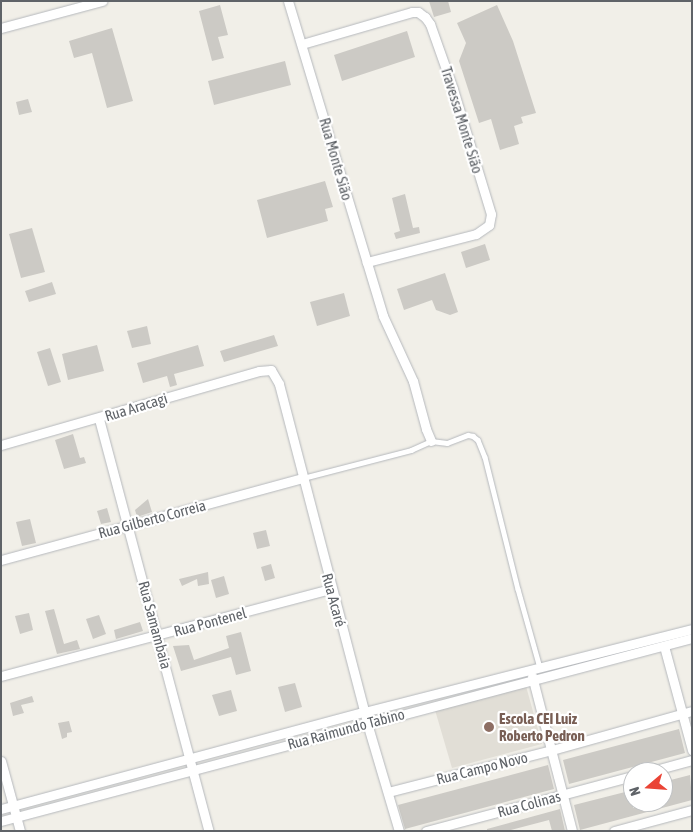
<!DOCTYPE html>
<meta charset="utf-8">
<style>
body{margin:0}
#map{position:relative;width:693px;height:832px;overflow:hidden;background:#f1efe8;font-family:"Asap Condensed",sans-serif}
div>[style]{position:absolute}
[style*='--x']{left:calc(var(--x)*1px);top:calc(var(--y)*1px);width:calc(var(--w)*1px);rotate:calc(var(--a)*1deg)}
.education>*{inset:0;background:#e1ded6}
.building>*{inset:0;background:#cccac5}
.roads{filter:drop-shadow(0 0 1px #b5b8bc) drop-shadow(0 0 1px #b5b8bc)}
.lane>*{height:4.5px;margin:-2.25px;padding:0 2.25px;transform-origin:2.25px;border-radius:2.25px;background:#fff}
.street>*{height:9px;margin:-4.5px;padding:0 4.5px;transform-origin:4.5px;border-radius:4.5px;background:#fff}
.dots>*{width:14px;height:14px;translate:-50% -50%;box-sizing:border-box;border:2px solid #fff;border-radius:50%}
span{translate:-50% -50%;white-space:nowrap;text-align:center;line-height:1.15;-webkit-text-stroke:4.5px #fff;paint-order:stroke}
.street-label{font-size:15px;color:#5f6368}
.education-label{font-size:15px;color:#785e54;font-weight:700}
.left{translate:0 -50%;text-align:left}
.frame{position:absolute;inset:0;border:2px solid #5f6368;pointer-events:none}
.north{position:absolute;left:623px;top:762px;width:50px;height:50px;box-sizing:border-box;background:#fff;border:1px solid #bfc1c3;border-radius:50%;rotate:252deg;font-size:14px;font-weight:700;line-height:20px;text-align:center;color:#5f6368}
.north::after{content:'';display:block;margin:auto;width:18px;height:22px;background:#ea4335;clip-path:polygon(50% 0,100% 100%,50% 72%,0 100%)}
</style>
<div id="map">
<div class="education">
<i style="clip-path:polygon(526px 686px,542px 744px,452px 768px,435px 710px)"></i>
</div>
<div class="building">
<i style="clip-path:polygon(429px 1px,448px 1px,451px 12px,434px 17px)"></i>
<i style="clip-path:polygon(220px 5px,228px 35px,218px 37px,224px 58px,212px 61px,199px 11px)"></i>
<i style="clip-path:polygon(497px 5px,513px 41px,536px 113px,521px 117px,523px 123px,514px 126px,519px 144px,500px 150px,491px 119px,479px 123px,459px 61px,466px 43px,457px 23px)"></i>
<i style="clip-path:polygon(112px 28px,133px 101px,107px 108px,92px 53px,74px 58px,69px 41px)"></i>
<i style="clip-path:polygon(407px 31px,415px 57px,342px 81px,334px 55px)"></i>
<i style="clip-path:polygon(285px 61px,291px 85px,214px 105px,208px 81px)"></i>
<i style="clip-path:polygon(28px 99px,32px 112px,19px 115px,16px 102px)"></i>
<i style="clip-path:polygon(325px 181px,333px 207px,325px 209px,328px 221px,267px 238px,257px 200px)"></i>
<i style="clip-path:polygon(405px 194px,413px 228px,419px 227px,420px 233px,396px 239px,394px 233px,400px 231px,392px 198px)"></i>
<i style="clip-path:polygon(32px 228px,45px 272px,21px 278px,9px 234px)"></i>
<i style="clip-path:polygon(485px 244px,490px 260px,466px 268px,461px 252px)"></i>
<i style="clip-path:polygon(445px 273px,458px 312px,450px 315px,436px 310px,432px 300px,404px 310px,397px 289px)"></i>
<i style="clip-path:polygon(52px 282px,56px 294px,29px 302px,25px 291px)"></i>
<i style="clip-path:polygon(344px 293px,350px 316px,317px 326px,310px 302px)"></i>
<i style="clip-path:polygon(147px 326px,151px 344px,132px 348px,127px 331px)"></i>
<i style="clip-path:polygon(274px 335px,278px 346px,224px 362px,220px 351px)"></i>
<i style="clip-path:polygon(97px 345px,104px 371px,68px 380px,62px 354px)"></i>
<i style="clip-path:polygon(198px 345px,204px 366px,174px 374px,177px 385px,170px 387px,167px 376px,143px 383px,137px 363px)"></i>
<i style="clip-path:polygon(50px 348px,61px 382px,48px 386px,37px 352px)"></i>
<i style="clip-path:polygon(73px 434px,80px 458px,84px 457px,86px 463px,64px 469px,55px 440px)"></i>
<i style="clip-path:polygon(148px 499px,152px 512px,137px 517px,135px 510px)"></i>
<i style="clip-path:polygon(107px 508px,111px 522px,101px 524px,97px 511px)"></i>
<i style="clip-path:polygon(30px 519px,36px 543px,22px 546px,16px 522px)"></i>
<i style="clip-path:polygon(266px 530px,270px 546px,257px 549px,253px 533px)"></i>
<i style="clip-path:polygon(271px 564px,275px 578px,265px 581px,261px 567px)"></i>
<i style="clip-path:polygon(208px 572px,209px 584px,198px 586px,197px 579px,182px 586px,179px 579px)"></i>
<i style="clip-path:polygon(224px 576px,229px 594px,216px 598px,211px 580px)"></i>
<i style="clip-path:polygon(54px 609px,64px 644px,77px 640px,80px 649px,57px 654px,45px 611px)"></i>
<i style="clip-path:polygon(29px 613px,33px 630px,20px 634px,15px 616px)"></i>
<i style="clip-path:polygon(99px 615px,106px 634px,93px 639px,86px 619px)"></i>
<i style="clip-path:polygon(140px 622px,143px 631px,116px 639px,114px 630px)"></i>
<i style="clip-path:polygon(241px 632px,251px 671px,236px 675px,231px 657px,181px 671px,173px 646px,189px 645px,194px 660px,229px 648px,226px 636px)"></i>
<i style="clip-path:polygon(295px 683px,302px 707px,285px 712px,278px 687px)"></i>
<i style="clip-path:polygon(231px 690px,237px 711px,219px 716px,212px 695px)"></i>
<i style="clip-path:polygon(32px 696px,34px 702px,21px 705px,24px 713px,13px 716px,10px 703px)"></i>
<i style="clip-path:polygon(69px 721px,72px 732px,67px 733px,67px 737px,62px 739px,58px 723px)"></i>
<i style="clip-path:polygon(679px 729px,685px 753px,569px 784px,563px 760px)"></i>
<i style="clip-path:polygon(548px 765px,554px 789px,405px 829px,398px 805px)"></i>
<i style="clip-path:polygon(690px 775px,692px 800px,580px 830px,574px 805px,633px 790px,633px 808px,665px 802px,663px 782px)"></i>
<i style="clip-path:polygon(560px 809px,565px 831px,552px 831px,549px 820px,507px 831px,487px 831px,487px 829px)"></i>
</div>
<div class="roads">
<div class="lane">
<i style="--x:303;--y:478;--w:112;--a:-14.5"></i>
<i style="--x:411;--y:450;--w:22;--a:-24"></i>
<i style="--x:431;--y:441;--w:16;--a:7"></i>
<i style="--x:447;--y:443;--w:22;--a:-21"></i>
<i style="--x:468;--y:435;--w:5;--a:11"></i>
<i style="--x:473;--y:436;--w:6;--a:39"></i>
<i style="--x:478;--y:440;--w:18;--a:68"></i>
<i style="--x:485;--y:457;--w:136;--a:76"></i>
<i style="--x:518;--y:589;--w:82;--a:74.4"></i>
</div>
<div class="street">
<i style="--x:288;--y:1;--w:329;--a:73.2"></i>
<i style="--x:383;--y:316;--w:72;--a:65.2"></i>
<i style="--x:413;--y:381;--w:50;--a:74.8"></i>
<i style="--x:426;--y:429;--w:13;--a:67"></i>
<i style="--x:1;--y:28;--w:105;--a:-15"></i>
<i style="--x:302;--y:44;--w:115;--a:-16.2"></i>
<i style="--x:412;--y:12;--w:6;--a:0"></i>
<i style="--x:418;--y:12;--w:9;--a:36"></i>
<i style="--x:425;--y:17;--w:9;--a:54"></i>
<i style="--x:430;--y:24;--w:69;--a:70.5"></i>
<i style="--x:453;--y:89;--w:131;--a:73.1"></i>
<i style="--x:491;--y:214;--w:11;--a:100"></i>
<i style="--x:489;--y:225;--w:16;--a:145"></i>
<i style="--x:476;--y:234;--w:113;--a:165.6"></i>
<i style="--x:99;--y:419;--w:426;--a:75.1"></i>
<i style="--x:1;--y:445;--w:268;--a:-16"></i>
<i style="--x:259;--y:371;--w:12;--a:-5"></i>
<i style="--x:271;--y:370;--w:16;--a:60"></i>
<i style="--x:279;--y:384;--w:350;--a:75.4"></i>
<i style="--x:367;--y:723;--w:113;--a:73.5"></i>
<i style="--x:1;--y:560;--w:312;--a:-15.2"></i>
<i style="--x:664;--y:646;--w:108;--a:74.9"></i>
<i style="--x:1;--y:676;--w:341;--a:-14.8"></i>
<i style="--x:532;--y:676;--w:160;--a:75.5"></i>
<i style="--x:1;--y:761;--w:73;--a:74.8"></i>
<i style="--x:648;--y:772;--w:46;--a:-15.3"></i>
<i style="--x:388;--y:792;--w:169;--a:-14.4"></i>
<i style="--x:552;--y:750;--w:145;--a:-15.6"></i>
<i style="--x:1;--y:809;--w:376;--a:-15"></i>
<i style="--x:364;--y:712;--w:338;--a:-14.2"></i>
<i style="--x:1;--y:821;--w:715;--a:-14.83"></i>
<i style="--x:426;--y:831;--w:214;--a:-14.9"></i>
<i style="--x:614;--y:831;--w:81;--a:-15.1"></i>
</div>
</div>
<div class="dots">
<i style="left:489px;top:727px;background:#8d6e63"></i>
</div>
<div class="street-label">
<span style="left:462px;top:120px;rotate:73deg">Travessa Monte Sião</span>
<span style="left:336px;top:159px;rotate:74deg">Rua Monte Sião</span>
<span style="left:136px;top:407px;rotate:-17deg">Rua Aracagi</span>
<span style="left:152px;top:519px;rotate:-15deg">Rua Gilberto Correia</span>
<span style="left:334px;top:600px;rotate:75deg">Rua Acaré</span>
<span style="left:210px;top:622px;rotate:-15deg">Rua Pontenel</span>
<span style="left:155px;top:625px;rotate:75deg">Rua Samambaia</span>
<span style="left:346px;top:729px;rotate:-15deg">Rua Raimundo Tabino</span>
<span style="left:482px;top:768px;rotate:-14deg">Rua Campo Novo</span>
<span style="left:529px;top:804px;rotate:-15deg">Rua Colinas</span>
</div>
<div class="education-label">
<span class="left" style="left:499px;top:727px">Escola CEI Luiz<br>Roberto Pedron</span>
</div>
<div class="frame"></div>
<div class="north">N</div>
</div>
